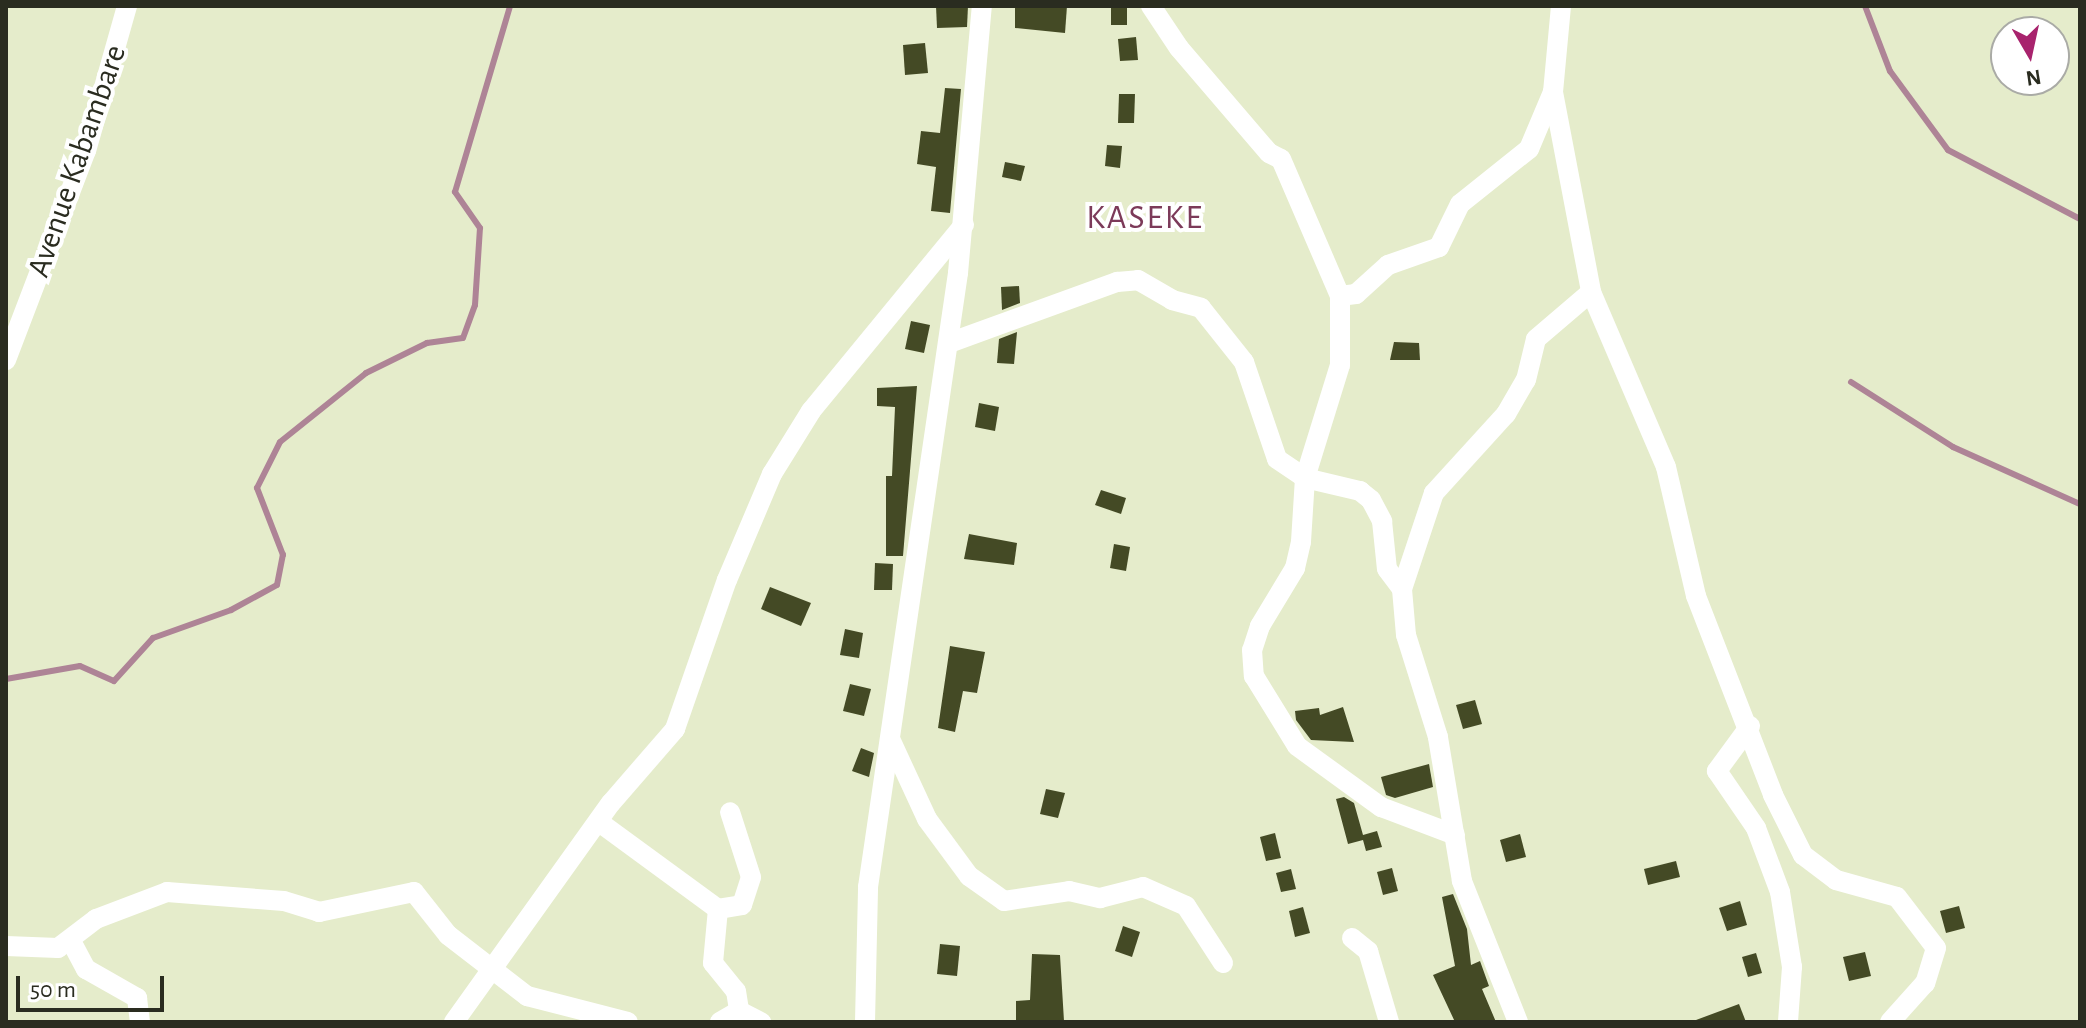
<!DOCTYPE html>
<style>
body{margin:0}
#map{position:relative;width:2086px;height:1028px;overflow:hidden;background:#e5eccb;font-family:"Alegreya Sans",sans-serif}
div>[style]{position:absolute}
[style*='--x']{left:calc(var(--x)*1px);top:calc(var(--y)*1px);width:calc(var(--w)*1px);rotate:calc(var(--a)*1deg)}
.stream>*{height:6px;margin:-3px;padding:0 3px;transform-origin:3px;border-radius:3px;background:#ae8496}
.building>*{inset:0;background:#444a25}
.street>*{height:20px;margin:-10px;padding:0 10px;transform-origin:10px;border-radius:10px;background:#fff}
span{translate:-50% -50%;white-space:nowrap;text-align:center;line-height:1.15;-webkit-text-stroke:8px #fff;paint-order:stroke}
.street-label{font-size:32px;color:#2a2c20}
.neighbourhood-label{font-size:34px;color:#7c3a59;letter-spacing:2px}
.frame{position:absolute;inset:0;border:8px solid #2a2c20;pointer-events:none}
.north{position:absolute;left:1990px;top:16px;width:80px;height:80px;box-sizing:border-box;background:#fff;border:2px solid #aaaba6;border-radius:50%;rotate:171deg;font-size:22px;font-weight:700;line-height:32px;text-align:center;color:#2a2c20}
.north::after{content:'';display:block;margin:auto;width:28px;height:36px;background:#a8236d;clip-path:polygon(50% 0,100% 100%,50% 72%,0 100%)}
.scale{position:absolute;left:16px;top:976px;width:148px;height:36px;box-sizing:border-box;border:4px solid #2a2c20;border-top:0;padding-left:10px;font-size:24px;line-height:28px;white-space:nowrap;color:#2a2c20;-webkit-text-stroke:6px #fff;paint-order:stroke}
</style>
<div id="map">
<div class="stream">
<i style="--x:1865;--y:6;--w:70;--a:69"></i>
<i style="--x:1890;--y:71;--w:98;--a:53.7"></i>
<i style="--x:1948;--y:150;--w:149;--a:27.6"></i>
<i style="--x:1851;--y:382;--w:121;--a:32.5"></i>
<i style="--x:1953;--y:447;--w:139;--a:24.2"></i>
<i style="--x:6;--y:679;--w:75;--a:-10"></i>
<i style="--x:80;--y:666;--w:37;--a:24"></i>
<i style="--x:114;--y:681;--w:58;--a:-47.8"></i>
<i style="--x:153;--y:638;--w:83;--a:-19.7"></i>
<i style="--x:231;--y:610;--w:52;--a:-28.5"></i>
<i style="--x:277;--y:585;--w:31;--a:-79"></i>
<i style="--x:283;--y:555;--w:72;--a:-111.2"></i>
<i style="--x:257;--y:488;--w:51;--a:-63.4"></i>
<i style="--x:280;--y:442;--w:110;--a:-38.7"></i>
<i style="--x:366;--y:373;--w:68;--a:-26.2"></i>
<i style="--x:427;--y:343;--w:36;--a:-8"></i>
<i style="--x:463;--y:338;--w:35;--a:-70"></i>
<i style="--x:475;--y:305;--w:77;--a:-86.3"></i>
<i style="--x:480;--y:228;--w:44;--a:-124.8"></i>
<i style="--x:455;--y:192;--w:194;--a:-73.5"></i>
</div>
<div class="building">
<i style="clip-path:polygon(936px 6px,968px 6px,967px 27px,937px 28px)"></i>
<i style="clip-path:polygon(1015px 6px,1067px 6px,1065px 33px,1015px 28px)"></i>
<i style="clip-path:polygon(1111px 6px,1127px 6px,1127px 25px,1111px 25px)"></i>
<i style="clip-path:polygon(1136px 37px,1138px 60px,1120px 61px,1118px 39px)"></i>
<i style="clip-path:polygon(925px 43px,928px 73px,905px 75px,903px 45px)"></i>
<i style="clip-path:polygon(945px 88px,961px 89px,950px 213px,931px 211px,936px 167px,917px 164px,921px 131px,940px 133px)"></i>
<i style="clip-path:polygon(1119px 94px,1135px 94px,1134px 123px,1118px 123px)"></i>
<i style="clip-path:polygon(1107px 145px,1122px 146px,1120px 168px,1105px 166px)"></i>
<i style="clip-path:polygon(1005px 162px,1025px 166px,1021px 181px,1002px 177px)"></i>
<i style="clip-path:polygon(1019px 286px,1020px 303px,1002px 310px,1001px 287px)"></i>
<i style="clip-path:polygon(911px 321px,930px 325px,924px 353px,905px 349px)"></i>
<i style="clip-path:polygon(1017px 332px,1014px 364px,997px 363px,999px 339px)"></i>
<i style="clip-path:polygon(1394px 342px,1419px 343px,1420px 360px,1390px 360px)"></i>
<i style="clip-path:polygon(917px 386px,903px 556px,886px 556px,886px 476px,892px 476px,895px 407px,877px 406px,877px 388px)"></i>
<i style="clip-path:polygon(979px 403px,999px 407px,995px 431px,975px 427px)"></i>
<i style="clip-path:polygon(1101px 490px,1126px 498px,1121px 514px,1095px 505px)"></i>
<i style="clip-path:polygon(969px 534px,1017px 543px,1014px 565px,964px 559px)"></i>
<i style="clip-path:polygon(1114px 544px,1130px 547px,1126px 571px,1110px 568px)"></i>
<i style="clip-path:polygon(875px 563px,893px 564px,892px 590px,874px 590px)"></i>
<i style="clip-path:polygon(770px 587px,811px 603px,801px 626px,761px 609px)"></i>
<i style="clip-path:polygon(845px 629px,863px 633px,859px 658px,840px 655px)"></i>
<i style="clip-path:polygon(950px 646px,985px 652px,977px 693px,963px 691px,955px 732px,938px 728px)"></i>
<i style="clip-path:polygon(850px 684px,871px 689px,864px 716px,843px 711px)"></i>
<i style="clip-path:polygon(1475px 700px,1482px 724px,1463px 729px,1456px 705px)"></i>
<i style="clip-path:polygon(1343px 707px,1354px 742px,1311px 740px,1296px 720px,1295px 711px,1319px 708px,1320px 715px)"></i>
<i style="clip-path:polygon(861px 748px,874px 753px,869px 777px,852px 771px)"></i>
<i style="clip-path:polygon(1429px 764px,1433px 787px,1395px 798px,1386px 795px,1381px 777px)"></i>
<i style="clip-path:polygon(1046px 789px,1065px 793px,1058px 818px,1040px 814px)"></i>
<i style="clip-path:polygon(1344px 797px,1354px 803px,1363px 835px,1377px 831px,1382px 847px,1366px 851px,1363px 840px,1348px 844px,1336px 799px)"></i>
<i style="clip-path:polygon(1275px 833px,1281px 858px,1266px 861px,1260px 837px)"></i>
<i style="clip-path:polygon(1520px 834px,1526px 857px,1506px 862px,1500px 840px)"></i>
<i style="clip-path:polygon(1676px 861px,1680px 877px,1648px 885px,1644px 869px)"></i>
<i style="clip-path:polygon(1392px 868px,1398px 891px,1383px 895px,1377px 872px)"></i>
<i style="clip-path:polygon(1291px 869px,1296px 889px,1281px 892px,1276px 873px)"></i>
<i style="clip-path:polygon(1453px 894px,1467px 929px,1471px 965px,1480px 961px,1489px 986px,1482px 989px,1496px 1022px,1455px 1022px,1433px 975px,1455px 966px,1442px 897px)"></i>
<i style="clip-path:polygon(1740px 901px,1747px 925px,1727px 931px,1719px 908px)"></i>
<i style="clip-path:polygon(1959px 906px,1965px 928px,1946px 933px,1940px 911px)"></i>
<i style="clip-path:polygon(1303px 907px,1310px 933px,1295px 937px,1289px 911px)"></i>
<i style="clip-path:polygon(1123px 926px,1140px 932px,1132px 957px,1115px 951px)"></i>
<i style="clip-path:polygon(940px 944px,960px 946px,957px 976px,937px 974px)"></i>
<i style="clip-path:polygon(1865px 952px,1871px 976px,1849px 981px,1843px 957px)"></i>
<i style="clip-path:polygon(1756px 953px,1762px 973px,1748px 977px,1742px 957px)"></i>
<i style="clip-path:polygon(1032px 954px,1060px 955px,1064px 1021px,1016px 1022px,1016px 1001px,1030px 1000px)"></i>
<i style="clip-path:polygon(1739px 1004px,1746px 1022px,1697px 1022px,1696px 1020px)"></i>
</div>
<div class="street">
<i style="--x:1151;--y:6;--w:50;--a:56.3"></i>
<i style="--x:1179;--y:48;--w:138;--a:49.4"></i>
<i style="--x:1269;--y:153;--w:13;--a:27"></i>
<i style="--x:1281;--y:159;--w:149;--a:66.7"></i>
<i style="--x:1340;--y:296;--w:69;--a:90"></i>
<i style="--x:1340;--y:365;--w:118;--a:107.2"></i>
<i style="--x:1305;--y:478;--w:64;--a:93.6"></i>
<i style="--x:1301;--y:542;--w:27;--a:103"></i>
<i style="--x:1295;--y:568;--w:68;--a:121.1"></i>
<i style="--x:1260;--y:626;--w:25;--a:108"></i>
<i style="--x:1252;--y:650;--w:26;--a:86"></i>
<i style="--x:1254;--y:676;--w:82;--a:58.4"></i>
<i style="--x:1297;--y:746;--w:104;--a:36"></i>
<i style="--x:1381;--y:807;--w:79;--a:20.7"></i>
<i style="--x:1561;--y:6;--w:86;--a:95.3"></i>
<i style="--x:1553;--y:92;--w:204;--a:79.2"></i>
<i style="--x:1591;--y:292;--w:190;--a:66.8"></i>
<i style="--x:1666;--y:467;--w:132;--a:76.9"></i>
<i style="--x:1696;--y:596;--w:213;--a:68.8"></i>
<i style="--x:1773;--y:795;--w:67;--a:63.4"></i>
<i style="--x:1803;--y:855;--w:41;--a:37.1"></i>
<i style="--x:1836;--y:880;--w:63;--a:15.6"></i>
<i style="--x:1897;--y:897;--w:64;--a:52.6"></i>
<i style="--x:1936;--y:948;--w:37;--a:107"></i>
<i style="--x:1925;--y:983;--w:52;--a:131.9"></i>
<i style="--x:1340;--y:296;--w:16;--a:-7"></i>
<i style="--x:1356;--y:294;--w:43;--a:-42.2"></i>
<i style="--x:1388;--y:265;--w:54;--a:-19.4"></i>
<i style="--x:1439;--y:247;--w:48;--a:-64"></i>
<i style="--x:1460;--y:204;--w:88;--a:-38.6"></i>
<i style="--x:1529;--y:149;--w:62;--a:-67.2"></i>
<i style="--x:949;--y:343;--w:179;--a:-20"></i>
<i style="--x:1117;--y:282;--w:21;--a:-5"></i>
<i style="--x:1138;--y:280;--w:39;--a:30"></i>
<i style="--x:1172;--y:300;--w:30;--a:15"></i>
<i style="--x:1201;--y:308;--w:69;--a:51.5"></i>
<i style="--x:1244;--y:362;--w:102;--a:71.2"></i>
<i style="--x:1277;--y:459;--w:34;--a:34"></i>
<i style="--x:1305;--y:478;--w:57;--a:13.3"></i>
<i style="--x:1360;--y:491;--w:14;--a:39"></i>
<i style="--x:1371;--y:500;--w:24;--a:62"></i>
<i style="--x:1382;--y:521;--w:48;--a:84.1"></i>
<i style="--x:1387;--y:569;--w:25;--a:53"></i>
<i style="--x:6;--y:360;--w:224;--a:-69.1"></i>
<i style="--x:86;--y:151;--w:151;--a:-74.2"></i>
<i style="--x:1750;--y:726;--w:56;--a:126.3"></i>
<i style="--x:1717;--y:771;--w:69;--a:55.6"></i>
<i style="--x:1756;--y:828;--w:68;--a:69.4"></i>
<i style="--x:1780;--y:892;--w:76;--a:80.9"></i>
<i style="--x:1792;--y:967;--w:55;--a:94.2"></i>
<i style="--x:891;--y:741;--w:86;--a:65.2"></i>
<i style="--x:927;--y:819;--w:71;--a:53.6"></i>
<i style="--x:969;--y:876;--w:43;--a:35.5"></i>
<i style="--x:1004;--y:901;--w:66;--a:-8.7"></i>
<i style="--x:1069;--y:891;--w:32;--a:13"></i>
<i style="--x:1100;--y:898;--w:44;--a:-14.3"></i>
<i style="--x:1143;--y:887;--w:47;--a:23.8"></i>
<i style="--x:1186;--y:906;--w:68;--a:57"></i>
<i style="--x:599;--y:822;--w:147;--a:36.2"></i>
<i style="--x:718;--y:909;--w:24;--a:-9"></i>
<i style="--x:742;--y:905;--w:29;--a:-72"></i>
<i style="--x:751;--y:877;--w:68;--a:-107.9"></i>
<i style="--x:718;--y:909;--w:54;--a:95.3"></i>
<i style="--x:713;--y:963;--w:36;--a:51"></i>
<i style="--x:736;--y:991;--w:20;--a:81"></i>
<i style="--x:1352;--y:938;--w:21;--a:39"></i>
<i style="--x:1368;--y:951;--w:74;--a:73.5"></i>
<i style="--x:71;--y:941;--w:32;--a:62"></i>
<i style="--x:86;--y:969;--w:59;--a:29.6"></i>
<i style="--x:137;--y:998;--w:24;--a:83"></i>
<i style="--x:6;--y:946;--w:52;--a:2.2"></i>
<i style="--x:58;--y:948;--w:48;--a:-37.3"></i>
<i style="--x:96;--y:919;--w:76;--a:-20.8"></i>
<i style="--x:167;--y:892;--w:117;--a:4.4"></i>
<i style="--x:284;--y:901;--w:37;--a:17"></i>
<i style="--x:319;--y:912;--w:97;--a:-11.9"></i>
<i style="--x:414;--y:892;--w:55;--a:51.7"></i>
<i style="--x:448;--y:935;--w:100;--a:37.7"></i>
<i style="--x:527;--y:996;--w:104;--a:14.4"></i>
<i style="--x:454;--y:1022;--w:269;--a:-54.4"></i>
<i style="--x:611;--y:803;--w:98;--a:-49.1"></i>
<i style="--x:675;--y:729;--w:158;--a:-70.8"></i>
<i style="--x:727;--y:580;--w:115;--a:-67"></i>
<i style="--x:772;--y:474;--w:74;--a:-58.2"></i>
<i style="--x:811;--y:411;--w:241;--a:-50.6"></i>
<i style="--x:720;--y:1022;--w:22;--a:-30"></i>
<i style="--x:739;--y:1011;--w:25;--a:27"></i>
<i style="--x:865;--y:1022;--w:135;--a:-88.7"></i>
<i style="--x:868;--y:887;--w:621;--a:-81.66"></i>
<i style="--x:958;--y:273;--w:268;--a:-84.9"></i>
<i style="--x:1518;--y:1022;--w:152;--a:-111.7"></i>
<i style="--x:1462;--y:881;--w:146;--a:-99.5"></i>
<i style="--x:1438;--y:737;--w:107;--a:-107.4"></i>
<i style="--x:1406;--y:635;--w:46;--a:-95"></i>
<i style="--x:1402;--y:589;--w:101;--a:-71.6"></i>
<i style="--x:1434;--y:493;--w:107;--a:-47.7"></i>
<i style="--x:1506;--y:414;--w:39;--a:-60"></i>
<i style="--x:1526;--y:380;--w:42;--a:-76.3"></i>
<i style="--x:1536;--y:339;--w:72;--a:-40.5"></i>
</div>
<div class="street-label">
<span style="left:77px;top:161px;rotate:-71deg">Avenue Kabambare</span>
</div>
<div class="neighbourhood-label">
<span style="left:1145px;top:219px">KASEKE</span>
</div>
<div class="frame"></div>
<div class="north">N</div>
<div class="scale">50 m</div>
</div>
